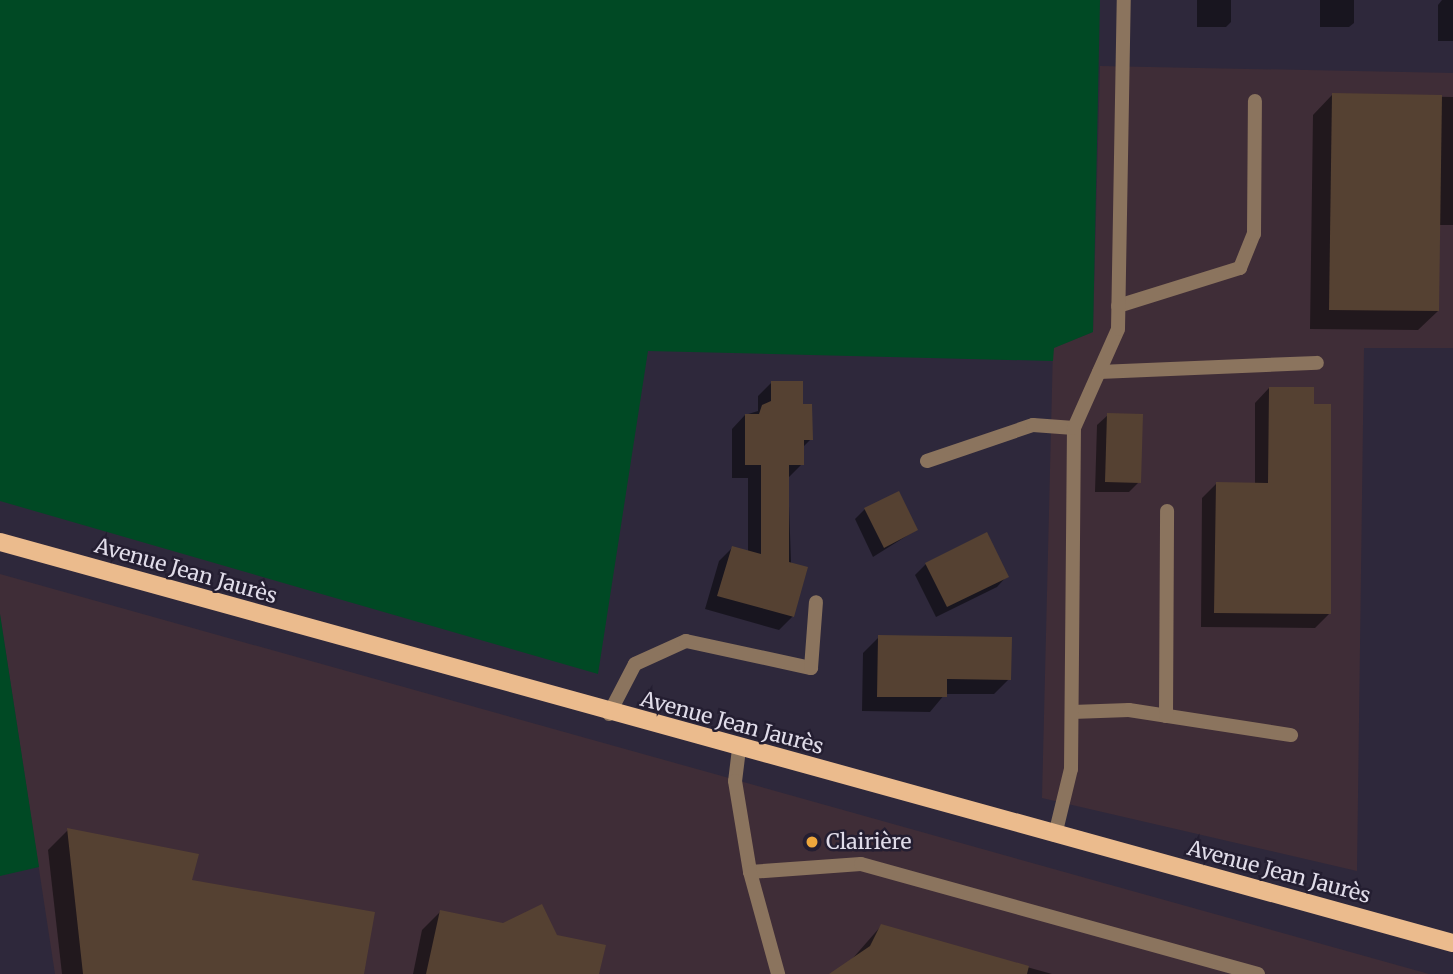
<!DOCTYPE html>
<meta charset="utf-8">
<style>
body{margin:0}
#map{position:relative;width:1453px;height:974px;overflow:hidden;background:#2e283b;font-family:Merriweather,serif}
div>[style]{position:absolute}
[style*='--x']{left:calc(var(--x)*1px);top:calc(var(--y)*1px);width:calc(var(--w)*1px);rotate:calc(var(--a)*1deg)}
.commercial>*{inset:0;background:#3f2d37}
.green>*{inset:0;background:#004924}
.shadow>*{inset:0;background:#0007}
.building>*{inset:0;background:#554132}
.lane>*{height:14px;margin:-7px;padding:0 7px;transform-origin:7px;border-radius:7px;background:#8b745e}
.street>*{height:14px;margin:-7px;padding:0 7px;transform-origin:7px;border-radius:7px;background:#8b745e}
.primary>*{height:18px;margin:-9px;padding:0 9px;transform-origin:9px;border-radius:9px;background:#ebbb8d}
.dots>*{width:19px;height:19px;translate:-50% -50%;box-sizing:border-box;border:4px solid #241e31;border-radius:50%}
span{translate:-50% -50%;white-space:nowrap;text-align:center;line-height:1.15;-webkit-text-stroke:5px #241e31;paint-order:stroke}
.street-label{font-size:21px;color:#e0dce9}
.poi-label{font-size:21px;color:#e0dce9}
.left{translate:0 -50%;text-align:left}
</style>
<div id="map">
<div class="commercial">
<i style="clip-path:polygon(1100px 66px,1453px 73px,1453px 348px,1364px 348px,1357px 871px,1042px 798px,1053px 348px,1093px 332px)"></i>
<i style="clip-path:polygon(0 574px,1429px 974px,55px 974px,0 614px)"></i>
</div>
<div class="green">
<i style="clip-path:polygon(0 0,1100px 0,1093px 332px,1054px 348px,1053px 361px,648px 351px,598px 674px,0 501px)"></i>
<i style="clip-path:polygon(0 614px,39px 867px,0 876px)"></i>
</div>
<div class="shadow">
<i style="clip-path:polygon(1197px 0,1231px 0,1231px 22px,1226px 27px,1197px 27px)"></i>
<i style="clip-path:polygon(1320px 0,1354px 0,1354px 23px,1349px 27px,1320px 27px)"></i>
<i style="clip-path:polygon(1442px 0,1453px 0,1453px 41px,1438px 41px,1438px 5px)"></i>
<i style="clip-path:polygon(1332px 95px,1453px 97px,1453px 225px,1439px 225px,1438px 311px,1418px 330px,1310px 329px,1313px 115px)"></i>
<i style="clip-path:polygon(772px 382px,801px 406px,811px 439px,802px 448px,802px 464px,788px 478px,793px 616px,779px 630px,705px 609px,719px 561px,732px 548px,748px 552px,748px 478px,732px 478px,732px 429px,745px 415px,758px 411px,758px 396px)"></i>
<i style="clip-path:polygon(1269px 388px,1329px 614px,1315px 628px,1201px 627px,1202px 498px,1216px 484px,1255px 484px,1255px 403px)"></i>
<i style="clip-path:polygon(1108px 415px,1139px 482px,1129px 492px,1095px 492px,1097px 425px)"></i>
<i style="clip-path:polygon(865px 509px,916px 530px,873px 557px,855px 519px)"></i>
<i style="clip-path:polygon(926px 564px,1007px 576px,997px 587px,936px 617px,915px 575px)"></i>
<i style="clip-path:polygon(879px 637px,1009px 679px,994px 694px,945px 694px,930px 712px,862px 711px,863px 653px)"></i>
<i style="clip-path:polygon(68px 830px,190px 881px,362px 974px,62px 974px,48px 850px)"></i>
<i style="clip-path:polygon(440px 912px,556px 936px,598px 974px,413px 974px,422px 930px)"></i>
<i style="clip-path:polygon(881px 926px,1052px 974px,839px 974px)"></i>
</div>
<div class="building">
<i style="clip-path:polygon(1332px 93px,1442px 95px,1439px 311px,1329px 310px)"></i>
<i style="clip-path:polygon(771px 381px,803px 381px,803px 404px,812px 404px,813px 440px,804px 440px,804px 465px,789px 465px,789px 562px,808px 567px,794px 617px,717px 596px,732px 546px,761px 554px,761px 465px,745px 465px,745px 414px,759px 414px,762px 405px,771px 401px)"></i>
<i style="clip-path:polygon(1269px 387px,1314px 387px,1314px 404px,1331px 404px,1331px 614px,1214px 613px,1216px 482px,1268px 483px)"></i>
<i style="clip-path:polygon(1107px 413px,1143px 414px,1141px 483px,1105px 482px)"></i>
<i style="clip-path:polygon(899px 491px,918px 530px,884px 548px,864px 508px)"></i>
<i style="clip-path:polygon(987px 532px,1009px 577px,947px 607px,925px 563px)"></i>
<i style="clip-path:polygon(878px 635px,1012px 637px,1011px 680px,947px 679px,947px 697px,877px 697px)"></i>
<i style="clip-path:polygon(67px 828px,199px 854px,192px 880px,375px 912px,364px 974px,83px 974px)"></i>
<i style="clip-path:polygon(542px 904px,557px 935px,606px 945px,599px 974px,426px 974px,440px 910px,503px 923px)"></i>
<i style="clip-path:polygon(881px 924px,1029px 966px,1027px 974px,829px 974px,870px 946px)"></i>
</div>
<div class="lane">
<i style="--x:1118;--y:306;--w:128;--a:-17.3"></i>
<i style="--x:1240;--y:268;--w:37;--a:-68"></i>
<i style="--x:1254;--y:234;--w:133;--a:-89.6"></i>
<i style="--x:1099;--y:372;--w:218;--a:-2.4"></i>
<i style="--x:927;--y:461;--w:112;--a:-18.8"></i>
<i style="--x:1033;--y:425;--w:41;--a:4.2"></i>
<i style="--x:1072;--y:712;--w:57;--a:-2"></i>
<i style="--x:1129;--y:710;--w:164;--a:8.8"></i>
<i style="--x:609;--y:714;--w:56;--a:-62.5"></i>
<i style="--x:635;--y:664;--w:56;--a:-24.3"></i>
<i style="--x:686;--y:641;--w:128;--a:12.2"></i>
<i style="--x:811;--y:668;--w:66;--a:-85.7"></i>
<i style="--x:1166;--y:716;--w:205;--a:-89.7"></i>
<i style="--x:1055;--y:835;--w:68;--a:-76.4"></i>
<i style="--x:1071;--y:769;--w:341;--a:-89.5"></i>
<i style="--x:1074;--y:428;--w:108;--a:-66"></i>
<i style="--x:1118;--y:329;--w:329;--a:-89"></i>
<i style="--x:750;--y:872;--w:111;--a:-4.1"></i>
<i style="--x:861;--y:864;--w:412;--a:15.5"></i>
</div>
<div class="street">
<i style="--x:739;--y:749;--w:32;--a:97"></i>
<i style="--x:735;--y:781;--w:92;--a:80.6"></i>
<i style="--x:750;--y:872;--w:106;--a:74.6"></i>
</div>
<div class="primary">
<i style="--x:0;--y:542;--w:1507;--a:15.43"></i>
</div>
<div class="dots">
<i style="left:812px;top:842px;background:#eea73c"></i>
</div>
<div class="street-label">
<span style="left:186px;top:571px;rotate:16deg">Avenue Jean Jaurès</span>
<span style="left:732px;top:723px;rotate:15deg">Avenue Jean Jaurès</span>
<span style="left:1279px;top:872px;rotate:15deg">Avenue Jean Jaurès</span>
</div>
<div class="poi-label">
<span class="left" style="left:826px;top:842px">Clairière</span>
</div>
</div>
